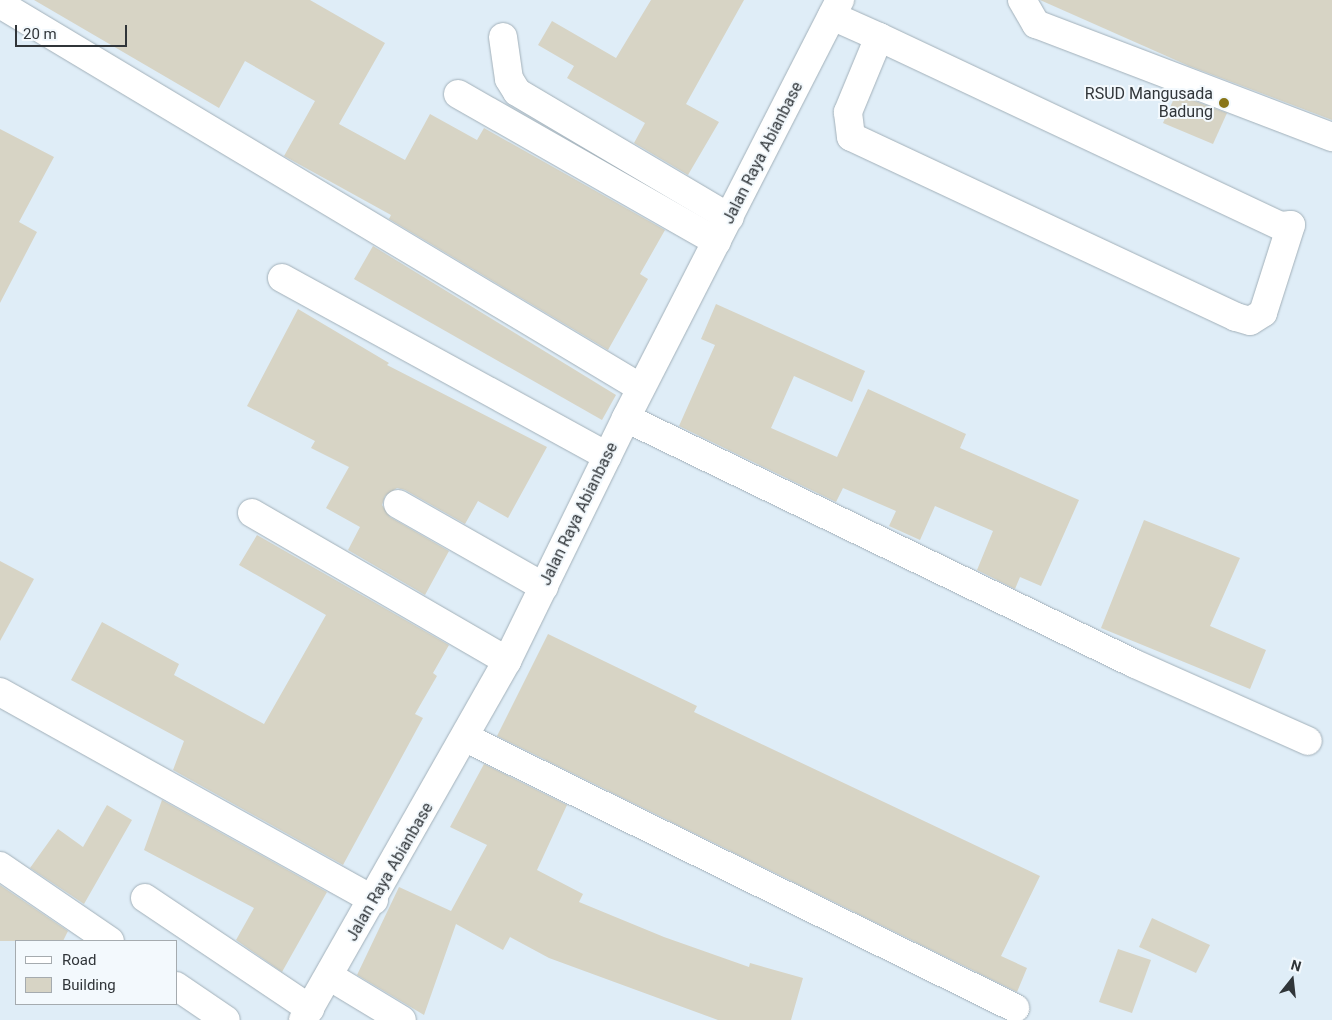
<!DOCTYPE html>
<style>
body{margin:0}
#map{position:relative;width:1332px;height:1020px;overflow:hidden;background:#dfedf7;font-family:Roboto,sans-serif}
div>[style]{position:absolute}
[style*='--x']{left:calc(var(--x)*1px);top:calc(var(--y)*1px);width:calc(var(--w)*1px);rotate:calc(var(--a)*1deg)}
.building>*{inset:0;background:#d7d4c5}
.roads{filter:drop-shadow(0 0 1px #a2b0b9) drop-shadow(0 0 1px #a2b0b9)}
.minor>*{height:28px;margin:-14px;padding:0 14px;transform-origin:14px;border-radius:14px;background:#fff}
.major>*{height:28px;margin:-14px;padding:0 14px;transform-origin:14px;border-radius:14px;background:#fff}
.dots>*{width:14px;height:14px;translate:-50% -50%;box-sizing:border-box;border:2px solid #f3f9fd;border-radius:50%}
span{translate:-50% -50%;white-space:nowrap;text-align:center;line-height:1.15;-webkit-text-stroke:4px #f3f9fd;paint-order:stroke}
.poi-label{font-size:16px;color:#303539}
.right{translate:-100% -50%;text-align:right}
.street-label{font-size:16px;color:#303539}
.legend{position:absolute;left:15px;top:940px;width:162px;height:65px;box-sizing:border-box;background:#f3f9fd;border:1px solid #a5abaf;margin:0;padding:6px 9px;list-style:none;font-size:15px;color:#303539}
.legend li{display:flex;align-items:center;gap:10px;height:25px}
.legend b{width:25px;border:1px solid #a5abaf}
.north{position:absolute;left:1267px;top:955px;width:50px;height:50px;-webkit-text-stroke:4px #f3f9fd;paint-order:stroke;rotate:16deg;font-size:14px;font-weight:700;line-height:20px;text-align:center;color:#303539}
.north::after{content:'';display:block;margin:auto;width:18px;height:22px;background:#303539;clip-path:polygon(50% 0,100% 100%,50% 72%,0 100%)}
.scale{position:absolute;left:15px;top:25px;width:112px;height:22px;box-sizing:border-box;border:2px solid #303539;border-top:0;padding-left:6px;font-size:15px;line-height:18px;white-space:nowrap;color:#303539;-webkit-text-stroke:4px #f3f9fd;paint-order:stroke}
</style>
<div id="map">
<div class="building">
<i style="clip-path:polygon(34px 0,310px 0,385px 43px,339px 124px,405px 160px,430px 114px,477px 140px,484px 128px,665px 230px,640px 274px,648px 279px,608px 350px,389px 219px,391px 215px,284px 156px,315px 101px,245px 61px,219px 108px)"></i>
<i style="clip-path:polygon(651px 0,744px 0,686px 104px,719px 122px,688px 175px,634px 143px,645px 123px,567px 78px,574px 66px,538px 45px,552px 21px,616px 58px)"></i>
<i style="clip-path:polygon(1040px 0,1332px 0,1332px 120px,1189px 66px)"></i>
<i style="clip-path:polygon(1176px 94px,1227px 113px,1213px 144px,1163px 123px)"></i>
<i style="clip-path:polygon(0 129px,54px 157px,19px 222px,37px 232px,0 303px)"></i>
<i style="clip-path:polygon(373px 246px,616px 395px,602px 420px,354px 279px)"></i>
<i style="clip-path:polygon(716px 304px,865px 371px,852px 402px,794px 376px,771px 428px,837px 457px,868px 389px,966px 434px,960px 448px,1079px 500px,1041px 586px,1020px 577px,1015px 589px,977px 570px,993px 531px,935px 506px,920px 540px,889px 526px,896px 511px,843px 488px,836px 502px,679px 426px,715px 345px,701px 339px)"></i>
<i style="clip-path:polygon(298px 309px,389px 363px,387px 365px,547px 447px,508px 518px,478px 501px,465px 524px,405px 490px,397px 488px,385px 496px,382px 505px,390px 517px,449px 551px,425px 595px,348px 550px,360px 527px,326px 508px,349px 467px,311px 448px,315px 441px,247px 406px)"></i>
<i style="clip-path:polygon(1144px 520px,1240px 558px,1210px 626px,1266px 650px,1250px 689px,1101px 628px)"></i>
<i style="clip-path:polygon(257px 535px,449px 645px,433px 673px,437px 676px,415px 714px,423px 718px,343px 865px,173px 770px,184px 741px,71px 680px,102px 622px,179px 664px,174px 675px,264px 724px,326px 615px,239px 565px)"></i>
<i style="clip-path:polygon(0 561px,34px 579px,0 641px)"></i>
<i style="clip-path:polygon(548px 634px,697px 706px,694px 712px,1040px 876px,1001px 956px,1027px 968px,1017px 992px,497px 736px)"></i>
<i style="clip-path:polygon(484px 764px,567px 805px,537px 870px,583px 894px,579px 902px,664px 937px,749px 967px,750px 963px,803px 978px,791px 1020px,718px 1020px,549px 958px,510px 937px,503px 950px,456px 924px,424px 1015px,357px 975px,399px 887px,451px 911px,487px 845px,450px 827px)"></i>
<i style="clip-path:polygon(162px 800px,327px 892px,282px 972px,236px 940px,254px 908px,144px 850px)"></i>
<i style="clip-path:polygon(107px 805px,132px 820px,84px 904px,30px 868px,58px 829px,83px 847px)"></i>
<i style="clip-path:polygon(0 885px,68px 931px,63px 941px,0 941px)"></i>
<i style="clip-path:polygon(1152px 918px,1210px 945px,1196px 973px,1139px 947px)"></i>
<i style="clip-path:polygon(1118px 949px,1151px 960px,1132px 1013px,1099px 1002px)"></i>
</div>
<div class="roads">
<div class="minor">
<i style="--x:1022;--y:0;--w:28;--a:60"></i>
<i style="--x:1036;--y:24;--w:317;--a:20.9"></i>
<i style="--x:5;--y:7;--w:741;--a:30.92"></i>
<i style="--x:832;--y:16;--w:51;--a:24.1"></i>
<i style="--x:879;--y:37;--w:444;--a:25.2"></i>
<i style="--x:1281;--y:226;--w:10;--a:-6"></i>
<i style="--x:1291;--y:225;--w:92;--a:107.7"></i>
<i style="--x:1263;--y:313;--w:15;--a:148"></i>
<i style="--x:1250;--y:321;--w:15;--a:-164"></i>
<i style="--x:1236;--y:317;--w:425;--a:-154.9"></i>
<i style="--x:851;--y:137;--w:25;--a:-97"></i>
<i style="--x:848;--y:112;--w:81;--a:-67.5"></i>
<i style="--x:503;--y:37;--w:42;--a:81.9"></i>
<i style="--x:509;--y:79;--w:15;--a:58"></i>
<i style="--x:517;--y:92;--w:247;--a:30.6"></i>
<i style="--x:458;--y:94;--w:298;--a:29.7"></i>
<i style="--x:282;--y:278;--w:371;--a:28.7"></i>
<i style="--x:626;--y:418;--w:565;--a:25.79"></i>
<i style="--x:1135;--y:664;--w:189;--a:24"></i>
<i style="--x:398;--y:504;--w:168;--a:29.6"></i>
<i style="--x:252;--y:513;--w:295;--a:30.1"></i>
<i style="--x:0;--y:692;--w:428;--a:29.1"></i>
<i style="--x:466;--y:738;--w:612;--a:26.19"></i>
<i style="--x:0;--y:866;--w:133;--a:34.3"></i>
<i style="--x:145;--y:898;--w:199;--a:33.9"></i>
<i style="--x:329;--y:976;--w:85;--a:31.1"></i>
<i style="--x:176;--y:986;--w:60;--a:34.2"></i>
</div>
<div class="major">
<i style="--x:303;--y:1020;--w:413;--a:-60.4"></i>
<i style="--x:507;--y:661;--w:271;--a:-63.9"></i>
<i style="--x:626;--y:418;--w:470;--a:-62.9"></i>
</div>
</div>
<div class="dots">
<i style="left:1224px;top:103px;background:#887518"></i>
</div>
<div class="poi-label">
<span class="right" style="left:1213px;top:103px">RSUD Mangusada<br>Badung</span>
</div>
<div class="street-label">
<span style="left:763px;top:153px;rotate:-63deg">Jalan Raya Abianbase</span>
<span style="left:579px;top:514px;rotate:-64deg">Jalan Raya Abianbase</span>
<span style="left:390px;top:872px;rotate:-60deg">Jalan Raya Abianbase</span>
</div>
<ul class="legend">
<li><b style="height:6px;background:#fff"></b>Road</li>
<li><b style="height:14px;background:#d7d4c5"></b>Building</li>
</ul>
<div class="north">N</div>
<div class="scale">20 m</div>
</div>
